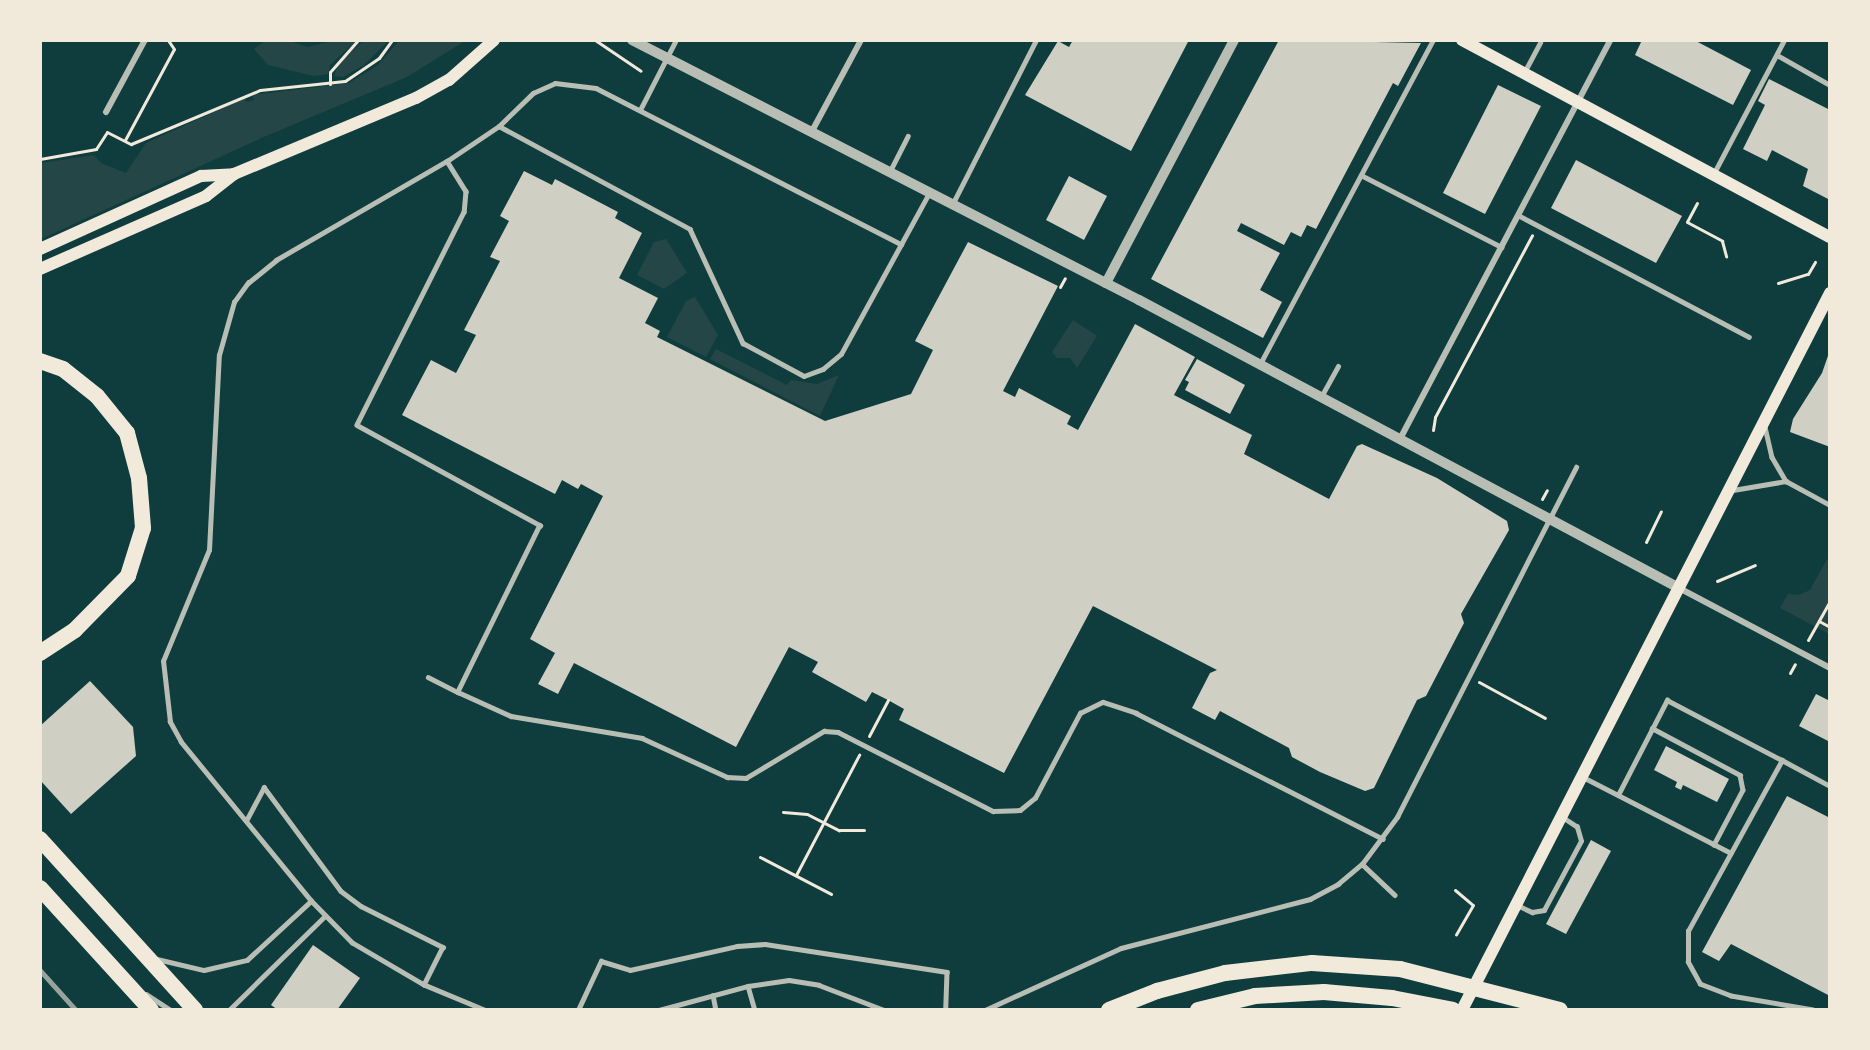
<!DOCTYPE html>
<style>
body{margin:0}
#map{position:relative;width:1870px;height:1050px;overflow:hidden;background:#0f3d3e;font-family:"PT Sans",sans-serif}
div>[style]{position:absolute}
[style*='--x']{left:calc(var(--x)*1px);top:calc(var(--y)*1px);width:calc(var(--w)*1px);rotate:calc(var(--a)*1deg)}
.green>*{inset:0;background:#244646}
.building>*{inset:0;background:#cfcfc3}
.path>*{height:3px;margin:-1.5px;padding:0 1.5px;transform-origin:1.5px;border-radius:1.5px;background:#f1e9da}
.service>*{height:4.5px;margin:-2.25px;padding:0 2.25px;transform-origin:2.25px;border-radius:2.25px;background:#b8beb3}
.minor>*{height:6px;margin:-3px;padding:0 3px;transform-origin:3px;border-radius:3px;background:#b8beb3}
.tertiary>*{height:10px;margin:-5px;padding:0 5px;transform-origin:5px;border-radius:5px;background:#b8beb3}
.secondary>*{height:12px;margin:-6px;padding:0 6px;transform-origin:6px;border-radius:6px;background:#f1e9da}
.trunk>*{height:16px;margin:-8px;padding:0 8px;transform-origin:8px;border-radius:8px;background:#f1e9da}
.rail>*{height:4.5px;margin:-2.25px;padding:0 2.25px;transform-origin:2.25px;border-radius:2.25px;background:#97a49c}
span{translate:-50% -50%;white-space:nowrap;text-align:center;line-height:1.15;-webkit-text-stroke:4.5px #f1e9da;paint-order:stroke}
.frame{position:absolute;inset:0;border:42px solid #f1e9da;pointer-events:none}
</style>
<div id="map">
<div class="green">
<i style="clip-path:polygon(265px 41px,290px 41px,307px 47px,333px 41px,356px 41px,330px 65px,328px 74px,314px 76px,268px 65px,254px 49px)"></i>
<i style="clip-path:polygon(363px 41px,388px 41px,364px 65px,343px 77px,334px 76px,339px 63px)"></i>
<i style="clip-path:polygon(399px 41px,465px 41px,407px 77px,266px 136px,41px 239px,41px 163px,94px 155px,101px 163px,126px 173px,146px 143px,170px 132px,245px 98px,246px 102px,254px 100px,252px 95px,349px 83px,377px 66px)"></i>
<i style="clip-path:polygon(666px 239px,687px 273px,664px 289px,637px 275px,654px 242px)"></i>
<i style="clip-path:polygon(695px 297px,718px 335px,706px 357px,667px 337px,686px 301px)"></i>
<i style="clip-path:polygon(1073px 320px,1097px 336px,1077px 368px,1070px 358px,1057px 358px,1052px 352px)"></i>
<i style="clip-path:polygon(716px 349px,787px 385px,791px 380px,817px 384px,839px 375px,820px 416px,710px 359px)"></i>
<i style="clip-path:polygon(1827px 559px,1829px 560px,1829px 634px,1780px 608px,1788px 594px,1799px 595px,1810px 590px)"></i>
</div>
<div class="building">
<i style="clip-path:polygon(1073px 40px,1189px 40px,1131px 151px,1025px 95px,1058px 41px,1069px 47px)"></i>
<i style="clip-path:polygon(1279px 40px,1421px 43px,1398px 86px,1393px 83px,1316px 229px,1307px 225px,1301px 237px,1291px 232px,1284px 245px,1241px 223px,1237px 231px,1280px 253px,1260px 290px,1282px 302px,1263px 338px,1151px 279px)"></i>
<i style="clip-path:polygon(1642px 40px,1694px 40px,1751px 70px,1733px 105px,1635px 55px)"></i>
<i style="clip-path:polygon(1769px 79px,1830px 110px,1830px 200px,1803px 186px,1808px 169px,1772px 150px,1767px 161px,1743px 149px,1765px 105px,1758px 101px)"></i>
<i style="clip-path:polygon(1498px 85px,1541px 106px,1485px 214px,1443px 193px)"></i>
<i style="clip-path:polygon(1576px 160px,1682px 216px,1656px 263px,1551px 208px)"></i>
<i style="clip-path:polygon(524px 171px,552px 185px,555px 179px,618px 212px,615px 218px,642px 233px,619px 278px,658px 298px,645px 323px,660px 331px,657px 337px,825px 421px,911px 394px,933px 350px,915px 341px,968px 242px,1058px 286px,1003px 391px,1015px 397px,1019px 388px,1071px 416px,1067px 424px,1078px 430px,1135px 324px,1195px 357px,1174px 395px,1252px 435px,1244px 454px,1329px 499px,1357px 446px,1362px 444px,1437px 478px,1507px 521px,1509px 530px,1461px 614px,1464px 623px,1426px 696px,1417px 700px,1374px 788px,1365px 791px,1320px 772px,1292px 757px,1289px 748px,1220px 711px,1215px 720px,1192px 708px,1210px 673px,1217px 670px,1093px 606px,1004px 773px,899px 720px,904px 709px,888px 700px,872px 692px,866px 702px,812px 672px,818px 662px,789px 647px,736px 747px,574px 663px,558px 694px,538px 684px,555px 653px,530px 639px,603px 496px,581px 484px,578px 489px,562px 480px,555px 494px,402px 415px,431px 360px,456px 373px,476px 335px,464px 330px,500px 261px,490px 257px,509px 221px,500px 216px)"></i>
<i style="clip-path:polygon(1069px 176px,1107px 196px,1084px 240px,1046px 220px)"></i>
<i style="clip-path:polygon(1830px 350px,1830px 447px,1790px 432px,1793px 419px,1822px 373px)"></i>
<i style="clip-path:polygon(1197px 359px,1245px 385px,1230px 414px,1185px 390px,1189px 382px,1185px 380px)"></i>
<i style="clip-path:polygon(90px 681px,133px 727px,136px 756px,71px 814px,40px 780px,40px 726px)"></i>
<i style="clip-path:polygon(1816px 694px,1830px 701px,1830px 742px,1799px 726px)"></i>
<i style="clip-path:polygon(1666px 746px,1729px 779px,1717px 802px,1683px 785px,1681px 790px,1675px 787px,1677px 782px,1654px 770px)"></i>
<i style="clip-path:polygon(1787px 796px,1830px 818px,1830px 996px,1731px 944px,1719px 961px,1702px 952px)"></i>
<i style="clip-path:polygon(1591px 840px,1611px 851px,1566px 934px,1546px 924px)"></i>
<i style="clip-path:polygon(313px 945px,360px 978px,337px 1010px,278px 1010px,271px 1005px)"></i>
</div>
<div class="path">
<i style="--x:300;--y:40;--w:24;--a:0"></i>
<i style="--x:595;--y:40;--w:55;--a:34"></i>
<i style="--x:330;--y:84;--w:12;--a:-90"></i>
<i style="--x:330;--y:72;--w:43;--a:-48.8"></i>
<i style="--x:125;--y:140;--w:103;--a:-61.7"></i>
<i style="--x:174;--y:49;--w:11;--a:-124"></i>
<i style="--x:40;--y:159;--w:57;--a:-10.1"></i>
<i style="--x:96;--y:149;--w:20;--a:-57"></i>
<i style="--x:107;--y:132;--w:27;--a:27"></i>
<i style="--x:131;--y:144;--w:140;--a:-22.7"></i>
<i style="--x:260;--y:90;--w:85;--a:-6"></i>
<i style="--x:345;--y:81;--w:41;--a:-34.1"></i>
<i style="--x:379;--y:58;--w:22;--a:-54"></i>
<i style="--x:1697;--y:203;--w:21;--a:118"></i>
<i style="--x:1687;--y:222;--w:40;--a:28"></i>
<i style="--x:1722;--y:241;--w:16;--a:75"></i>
<i style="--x:1778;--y:283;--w:31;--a:-17"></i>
<i style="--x:1808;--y:274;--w:14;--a:-60"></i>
<i style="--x:1060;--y:287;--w:10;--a:-61"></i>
<i style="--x:1433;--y:430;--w:13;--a:-81"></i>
<i style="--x:1435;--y:417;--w:206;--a:-61.9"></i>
<i style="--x:1542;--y:499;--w:10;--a:-61"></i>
<i style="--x:1646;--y:542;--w:34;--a:-64"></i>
<i style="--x:1717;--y:581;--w:41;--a:-22.8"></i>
<i style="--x:1819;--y:621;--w:13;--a:29"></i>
<i style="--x:1808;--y:640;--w:45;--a:-60.6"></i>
<i style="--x:1790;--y:673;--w:10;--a:-61"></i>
<i style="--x:1479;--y:682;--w:75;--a:28.6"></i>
<i style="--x:869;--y:736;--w:41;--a:-62.2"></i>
<i style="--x:783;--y:812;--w:24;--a:5"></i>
<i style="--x:807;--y:814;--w:36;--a:27"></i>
<i style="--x:839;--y:830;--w:25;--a:0"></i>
<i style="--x:760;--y:857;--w:80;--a:27.5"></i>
<i style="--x:796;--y:875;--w:136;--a:-62.3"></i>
<i style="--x:1455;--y:890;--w:23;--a:40"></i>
<i style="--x:1473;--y:905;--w:34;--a:120"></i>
</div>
<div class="service">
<i style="--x:1777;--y:55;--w:61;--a:29.5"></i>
<i style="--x:1525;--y:71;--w:32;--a:-62"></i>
<i style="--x:640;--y:110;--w:79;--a:-62.8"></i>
<i style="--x:499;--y:126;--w:217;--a:28.3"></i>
<i style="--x:690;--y:229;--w:126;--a:65.1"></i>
<i style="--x:743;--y:343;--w:69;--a:28.4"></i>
<i style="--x:804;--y:376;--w:20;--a:-20"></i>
<i style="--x:823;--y:369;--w:23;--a:-40"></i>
<i style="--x:841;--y:354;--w:183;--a:-61.3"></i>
<i style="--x:447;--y:161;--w:36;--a:58"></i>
<i style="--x:466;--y:191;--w:21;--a:95"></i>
<i style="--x:464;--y:212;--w:238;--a:116.7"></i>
<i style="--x:357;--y:425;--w:209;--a:28.7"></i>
<i style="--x:540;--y:525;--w:186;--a:116.2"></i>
<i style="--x:458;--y:692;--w:58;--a:24.4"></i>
<i style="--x:511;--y:716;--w:133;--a:9.5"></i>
<i style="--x:642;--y:738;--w:94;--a:24.6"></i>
<i style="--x:727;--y:777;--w:19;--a:3"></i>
<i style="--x:746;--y:778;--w:91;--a:-31.1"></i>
<i style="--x:824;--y:731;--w:14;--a:4"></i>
<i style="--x:838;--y:732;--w:174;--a:27"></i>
<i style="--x:993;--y:811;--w:27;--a:-2"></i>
<i style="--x:1020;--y:810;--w:19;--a:-39"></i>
<i style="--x:1035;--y:798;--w:96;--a:-62.1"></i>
<i style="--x:1080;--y:713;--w:25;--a:-26"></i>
<i style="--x:1103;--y:702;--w:35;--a:18"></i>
<i style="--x:1136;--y:713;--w:277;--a:27"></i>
<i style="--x:890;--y:171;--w:39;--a:-63"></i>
<i style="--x:1714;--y:173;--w:150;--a:-62.2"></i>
<i style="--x:1361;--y:175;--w:158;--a:27.1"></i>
<i style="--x:952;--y:205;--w:185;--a:-63"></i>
<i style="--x:1518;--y:215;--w:261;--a:27.8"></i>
<i style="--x:1260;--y:364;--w:367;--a:-61.9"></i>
<i style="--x:1321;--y:397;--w:35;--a:-61"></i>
<i style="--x:1765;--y:427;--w:31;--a:77"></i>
<i style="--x:1772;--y:457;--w:28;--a:60"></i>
<i style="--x:1786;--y:481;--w:50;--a:28.6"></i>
<i style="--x:1733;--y:490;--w:54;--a:-9.6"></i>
<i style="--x:428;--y:677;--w:34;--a:27"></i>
<i style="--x:1652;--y:728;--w:100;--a:28.1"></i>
<i style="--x:1740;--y:775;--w:15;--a:79"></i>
<i style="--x:1743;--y:790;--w:62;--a:117.8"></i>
<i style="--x:1583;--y:777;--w:166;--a:27.2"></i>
<i style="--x:1618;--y:795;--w:107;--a:-62.7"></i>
<i style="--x:1667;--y:700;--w:130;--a:27.6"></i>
<i style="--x:246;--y:821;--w:38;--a:-62"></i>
<i style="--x:264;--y:787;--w:129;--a:53.5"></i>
<i style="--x:341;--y:891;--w:25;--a:37"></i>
<i style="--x:361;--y:906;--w:92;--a:26.6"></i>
<i style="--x:443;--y:947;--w:42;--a:116.6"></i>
<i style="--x:1362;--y:864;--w:45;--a:43.2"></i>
<i style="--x:1517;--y:905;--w:17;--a:25"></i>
<i style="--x:1532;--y:912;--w:12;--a:-9"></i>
<i style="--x:1544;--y:910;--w:78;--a:-61.8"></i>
<i style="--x:1581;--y:841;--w:15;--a:-106"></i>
<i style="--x:1577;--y:827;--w:17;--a:-147"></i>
<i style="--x:157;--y:959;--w:48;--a:13.2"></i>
<i style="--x:204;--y:970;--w:44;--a:-13.1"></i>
<i style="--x:247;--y:960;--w:87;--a:-42.7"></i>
<i style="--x:748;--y:986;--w:25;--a:74"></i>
<i style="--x:146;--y:994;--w:30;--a:33"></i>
<i style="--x:713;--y:995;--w:15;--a:79"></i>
<i style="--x:229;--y:1010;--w:134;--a:-44.4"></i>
<i style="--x:484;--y:1010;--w:65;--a:-157.4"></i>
<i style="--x:424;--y:985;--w:83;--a:-149.7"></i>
<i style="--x:352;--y:943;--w:59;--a:-134.3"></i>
<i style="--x:311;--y:901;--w:205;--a:-129.3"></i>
<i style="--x:181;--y:742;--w:23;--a:-119"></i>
<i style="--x:170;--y:722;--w:61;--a:-96.5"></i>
<i style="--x:163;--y:661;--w:120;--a:-67.5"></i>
<i style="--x:209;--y:550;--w:195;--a:-87.1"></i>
<i style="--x:219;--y:355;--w:55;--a:-74.2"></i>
<i style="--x:234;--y:302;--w:24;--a:-54"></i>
<i style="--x:248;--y:283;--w:36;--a:-39"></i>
<i style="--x:276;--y:260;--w:198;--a:-30.1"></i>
<i style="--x:447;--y:161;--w:63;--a:-33.9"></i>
<i style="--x:499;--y:126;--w:47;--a:-44.1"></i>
<i style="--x:533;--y:93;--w:24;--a:-24"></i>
<i style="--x:555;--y:83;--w:41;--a:7"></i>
<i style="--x:596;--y:88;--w:343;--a:27.1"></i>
<i style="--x:578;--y:1010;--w:54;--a:-64.9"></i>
<i style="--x:601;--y:961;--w:30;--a:17"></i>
<i style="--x:630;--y:970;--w:110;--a:-12.6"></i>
<i style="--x:737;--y:946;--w:28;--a:-4"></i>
<i style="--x:765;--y:944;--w:184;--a:8.7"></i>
<i style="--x:947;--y:972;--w:38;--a:92"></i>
<i style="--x:659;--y:1010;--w:92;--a:-15.1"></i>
<i style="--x:748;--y:986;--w:41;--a:-8.3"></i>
<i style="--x:789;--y:980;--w:30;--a:9"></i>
<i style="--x:819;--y:985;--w:70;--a:21"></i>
<i style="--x:985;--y:1010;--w:149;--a:-24.5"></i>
<i style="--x:1121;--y:948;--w:195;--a:-14.5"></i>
<i style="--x:1310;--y:899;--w:32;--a:-28"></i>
<i style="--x:1338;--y:884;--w:31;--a:-40"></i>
<i style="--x:1362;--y:864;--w:59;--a:-53.3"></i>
<i style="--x:1397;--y:817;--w:393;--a:-62.9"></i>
<i style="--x:1813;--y:1010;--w:83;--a:-170.3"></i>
<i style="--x:1731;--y:996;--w:33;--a:-159"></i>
<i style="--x:1700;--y:984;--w:25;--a:-119"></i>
<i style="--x:1688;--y:962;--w:31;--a:-90"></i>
<i style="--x:1688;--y:931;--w:195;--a:-61.2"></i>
<i style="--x:1782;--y:760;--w:55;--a:28.4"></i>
</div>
<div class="minor">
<i style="--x:106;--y:112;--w:82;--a:-61.6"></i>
<i style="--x:811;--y:133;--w:106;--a:-61.7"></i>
<i style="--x:1400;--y:439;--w:451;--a:-62.2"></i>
<i style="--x:1679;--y:588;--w:171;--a:27.9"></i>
</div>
<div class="tertiary">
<i style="--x:632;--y:40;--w:570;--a:27.15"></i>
<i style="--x:1139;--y:300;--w:612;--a:28.07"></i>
<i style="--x:1106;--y:283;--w:275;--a:-62.2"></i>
</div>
<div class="secondary">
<i style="--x:1462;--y:40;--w:417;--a:28.2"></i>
<i style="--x:40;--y:249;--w:177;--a:-24.4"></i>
<i style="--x:201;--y:176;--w:33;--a:-3"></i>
<i style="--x:40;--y:269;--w:181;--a:-23.7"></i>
<i style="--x:206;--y:196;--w:36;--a:-38"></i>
<i style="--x:234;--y:174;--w:197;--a:-22.7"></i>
<i style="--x:416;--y:98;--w:38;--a:-29"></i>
<i style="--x:449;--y:80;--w:60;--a:-41.6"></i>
<i style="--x:1462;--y:1010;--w:806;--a:-62.83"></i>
</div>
<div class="trunk">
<i style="--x:40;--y:361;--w:24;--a:19"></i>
<i style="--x:63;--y:369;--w:43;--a:38.5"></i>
<i style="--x:97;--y:396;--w:48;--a:51"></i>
<i style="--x:127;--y:433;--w:47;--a:75.1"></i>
<i style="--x:139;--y:478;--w:50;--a:85.4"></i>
<i style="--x:143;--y:528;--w:50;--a:107.4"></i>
<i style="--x:128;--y:576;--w:76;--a:134.5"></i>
<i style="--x:75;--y:630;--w:42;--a:146.7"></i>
<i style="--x:40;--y:839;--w:231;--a:47.8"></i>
<i style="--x:40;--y:888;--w:165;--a:47.7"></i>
<i style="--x:1109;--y:1010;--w:52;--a:-21.6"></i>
<i style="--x:1157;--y:991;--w:70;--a:-14.8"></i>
<i style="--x:1225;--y:973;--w:88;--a:-6.6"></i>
<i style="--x:1312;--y:963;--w:88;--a:3.9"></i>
<i style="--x:1400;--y:969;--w:165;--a:14.4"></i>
<i style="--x:1198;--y:1010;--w:59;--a:-13.8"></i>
<i style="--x:1255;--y:996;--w:69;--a:-3.3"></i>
<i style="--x:1324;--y:992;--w:68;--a:5"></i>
<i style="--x:1392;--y:998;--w:62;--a:11.1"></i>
</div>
<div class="rail">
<i style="--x:40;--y:970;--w:54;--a:48"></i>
</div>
<div class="frame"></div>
</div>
